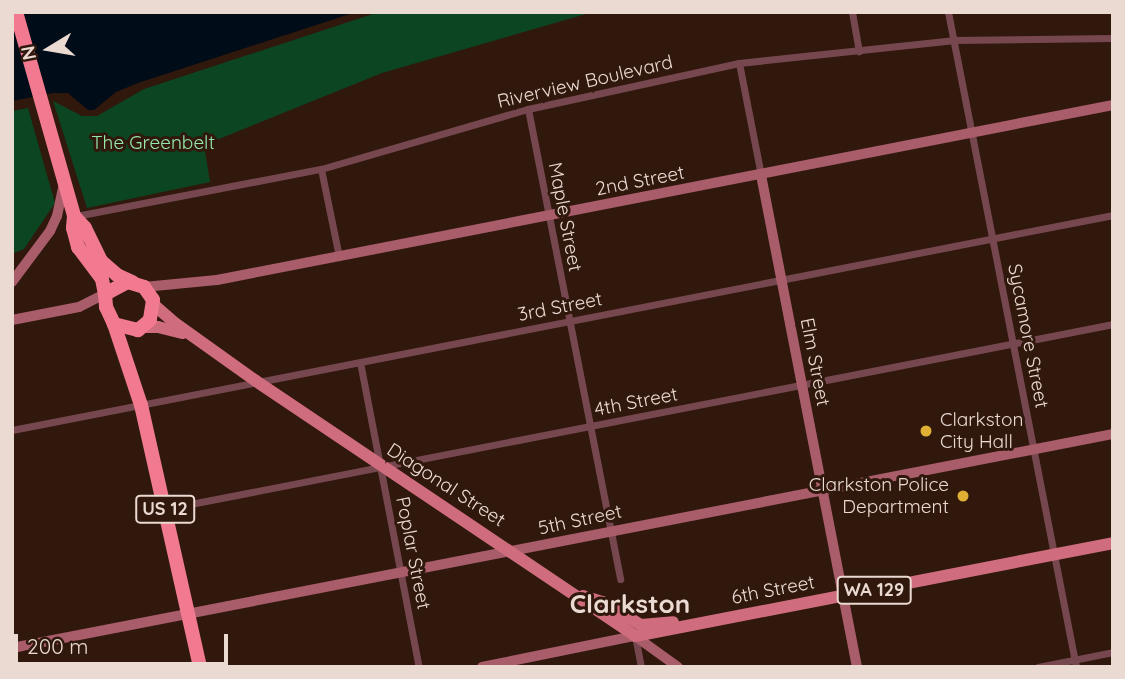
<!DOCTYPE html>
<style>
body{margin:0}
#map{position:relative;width:1125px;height:679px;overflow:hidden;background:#30180d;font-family:Quicksand,sans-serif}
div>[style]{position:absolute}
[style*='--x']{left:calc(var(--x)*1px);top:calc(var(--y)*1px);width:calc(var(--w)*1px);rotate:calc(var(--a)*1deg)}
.green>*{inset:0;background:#0b4521}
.water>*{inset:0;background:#000c17}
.street>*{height:7px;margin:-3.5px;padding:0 3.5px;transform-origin:3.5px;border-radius:3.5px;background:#77474f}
.secondary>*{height:10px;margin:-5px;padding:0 5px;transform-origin:5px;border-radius:5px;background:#a95c69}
.primary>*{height:12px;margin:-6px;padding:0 6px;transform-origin:6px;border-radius:6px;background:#cf6c7d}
.highway>*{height:14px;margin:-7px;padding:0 7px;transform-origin:7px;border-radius:7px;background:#f17a90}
.dots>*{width:19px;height:19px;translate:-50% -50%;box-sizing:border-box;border:4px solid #30180d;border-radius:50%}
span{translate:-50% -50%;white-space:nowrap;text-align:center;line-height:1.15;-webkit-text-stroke:6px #30180d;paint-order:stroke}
.shield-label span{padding:2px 5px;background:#30180d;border:2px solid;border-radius:5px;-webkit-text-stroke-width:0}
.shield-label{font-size:18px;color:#ebdad2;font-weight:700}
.street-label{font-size:19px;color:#ebdad2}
.park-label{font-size:19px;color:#95e7aa}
.poi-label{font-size:19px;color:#ebdad2}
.left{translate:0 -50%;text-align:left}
.right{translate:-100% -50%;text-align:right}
.district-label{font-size:26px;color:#ebdad2;font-weight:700}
.frame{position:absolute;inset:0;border:14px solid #ebdad2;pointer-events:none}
.north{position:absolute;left:14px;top:14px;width:70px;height:70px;-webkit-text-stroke:5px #30180d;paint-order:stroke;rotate:259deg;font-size:19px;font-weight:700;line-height:28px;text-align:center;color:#ebdad2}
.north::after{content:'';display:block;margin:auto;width:24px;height:32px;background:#ebdad2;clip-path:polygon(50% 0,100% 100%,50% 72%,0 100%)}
.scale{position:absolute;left:14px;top:634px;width:214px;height:32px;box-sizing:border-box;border:4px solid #ebdad2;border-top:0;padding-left:9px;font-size:21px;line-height:24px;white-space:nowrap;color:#ebdad2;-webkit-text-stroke:5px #30180d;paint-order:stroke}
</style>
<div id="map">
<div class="green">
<i style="clip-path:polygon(379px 12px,593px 12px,382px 73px,204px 145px,210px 182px,87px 208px,53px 101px,82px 116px,97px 116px,144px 89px)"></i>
<i style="clip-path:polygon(28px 108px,55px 203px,24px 249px,12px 254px,12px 111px)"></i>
</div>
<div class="water">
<i style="clip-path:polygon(12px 12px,356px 12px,138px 83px,116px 92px,94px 110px,88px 110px,68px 93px,53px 93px,12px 101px)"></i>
</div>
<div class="street">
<i style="--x:852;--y:12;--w:40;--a:80"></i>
<i style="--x:948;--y:12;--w:667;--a:78.94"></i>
<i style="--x:739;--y:63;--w:114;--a:78.9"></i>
<i style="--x:528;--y:109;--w:479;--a:78.9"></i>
<i style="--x:321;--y:169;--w:90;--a:78.4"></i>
<i style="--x:76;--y:216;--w:249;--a:-10.9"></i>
<i style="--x:321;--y:169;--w:216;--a:-16.2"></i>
<i style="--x:528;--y:109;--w:216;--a:-12.3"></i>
<i style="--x:739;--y:63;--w:215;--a:-6.1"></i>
<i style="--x:953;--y:40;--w:160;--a:-0.7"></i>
<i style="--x:360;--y:362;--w:311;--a:79.1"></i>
<i style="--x:12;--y:430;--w:1122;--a:-11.05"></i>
<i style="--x:165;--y:509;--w:966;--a:-11.04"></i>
<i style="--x:635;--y:636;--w:32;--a:79"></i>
<i style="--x:1038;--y:667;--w:76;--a:-11.3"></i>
</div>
<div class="secondary">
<i style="--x:761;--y:175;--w:501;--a:78.96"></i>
<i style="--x:12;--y:282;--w:64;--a:-53.3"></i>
<i style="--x:50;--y:231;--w:17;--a:-65"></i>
<i style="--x:57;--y:216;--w:33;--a:-78"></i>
<i style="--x:144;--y:287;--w:73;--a:-5.5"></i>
<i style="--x:217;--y:280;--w:913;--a:-11.05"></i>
<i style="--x:12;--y:320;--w:68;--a:-11"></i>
<i style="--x:79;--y:307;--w:29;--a:-27"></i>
<i style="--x:12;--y:648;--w:1122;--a:-11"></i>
<i style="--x:482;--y:667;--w:156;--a:-11.5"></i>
<i style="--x:635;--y:636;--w:53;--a:35.8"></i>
</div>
<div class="primary">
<i style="--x:153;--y:304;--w:30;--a:41"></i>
<i style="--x:176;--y:324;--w:98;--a:35.5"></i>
<i style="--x:256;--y:381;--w:457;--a:33.9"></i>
<i style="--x:635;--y:636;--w:487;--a:-11"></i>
<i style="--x:143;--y:327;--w:15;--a:0"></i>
<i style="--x:158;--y:327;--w:25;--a:14"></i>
<i style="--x:583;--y:596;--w:21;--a:17"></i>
<i style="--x:603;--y:602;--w:44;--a:31.2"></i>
<i style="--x:641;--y:625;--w:32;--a:-5"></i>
</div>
<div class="highway">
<i style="--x:16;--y:12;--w:212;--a:74.1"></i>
<i style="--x:74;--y:216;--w:12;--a:95"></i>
<i style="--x:73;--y:228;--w:20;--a:75"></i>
<i style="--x:78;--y:247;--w:40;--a:53"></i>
<i style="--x:102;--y:279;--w:15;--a:79"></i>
<i style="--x:74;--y:216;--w:16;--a:47"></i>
<i style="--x:85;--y:228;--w:37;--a:64"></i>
<i style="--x:101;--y:261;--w:21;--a:41"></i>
<i style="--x:117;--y:275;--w:17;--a:25"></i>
<i style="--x:128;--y:282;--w:17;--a:17"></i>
<i style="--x:144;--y:287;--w:16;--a:55"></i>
<i style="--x:153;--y:300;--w:20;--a:99"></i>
<i style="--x:150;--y:320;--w:16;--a:140"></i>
<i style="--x:138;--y:330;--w:25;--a:-166"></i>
<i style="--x:114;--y:324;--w:19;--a:-115"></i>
<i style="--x:106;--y:307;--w:13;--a:-94"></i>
<i style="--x:105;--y:294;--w:26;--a:-28"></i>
<i style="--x:114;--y:324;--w:85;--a:71.6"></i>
<i style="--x:141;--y:405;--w:269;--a:77.3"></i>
</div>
<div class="dots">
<i style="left:926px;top:431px;background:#dfb034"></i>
<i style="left:963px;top:496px;background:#dfb034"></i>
</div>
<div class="shield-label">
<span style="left:165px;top:509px">US 12</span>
<span style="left:874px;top:590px">WA 129</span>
</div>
<div class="street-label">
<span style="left:585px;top:82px;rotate:-13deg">Riverview Boulevard</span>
<span style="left:640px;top:181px;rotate:-11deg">2nd Street</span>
<span style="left:565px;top:217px;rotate:79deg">Maple Street</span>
<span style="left:560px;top:307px;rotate:-11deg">3rd Street</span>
<span style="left:1028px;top:336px;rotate:79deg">Sycamore Street</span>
<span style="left:815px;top:362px;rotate:79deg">Elm Street</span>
<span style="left:636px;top:402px;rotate:-11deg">4th Street</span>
<span style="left:446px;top:485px;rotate:33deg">Diagonal Street</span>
<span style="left:580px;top:520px;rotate:-12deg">5th Street</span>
<span style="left:413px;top:553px;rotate:79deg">Poplar Street</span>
<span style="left:773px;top:590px;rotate:-11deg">6th Street</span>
</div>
<div class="park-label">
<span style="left:153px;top:143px">The Greenbelt</span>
</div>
<div class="poi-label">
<span class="left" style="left:940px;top:431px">Clarkston<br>City Hall</span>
<span class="right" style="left:949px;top:496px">Clarkston Police<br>Department</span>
</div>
<div class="district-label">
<span style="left:630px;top:604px">Clarkston</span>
</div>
<div class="frame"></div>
<div class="north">N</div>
<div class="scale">200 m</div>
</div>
